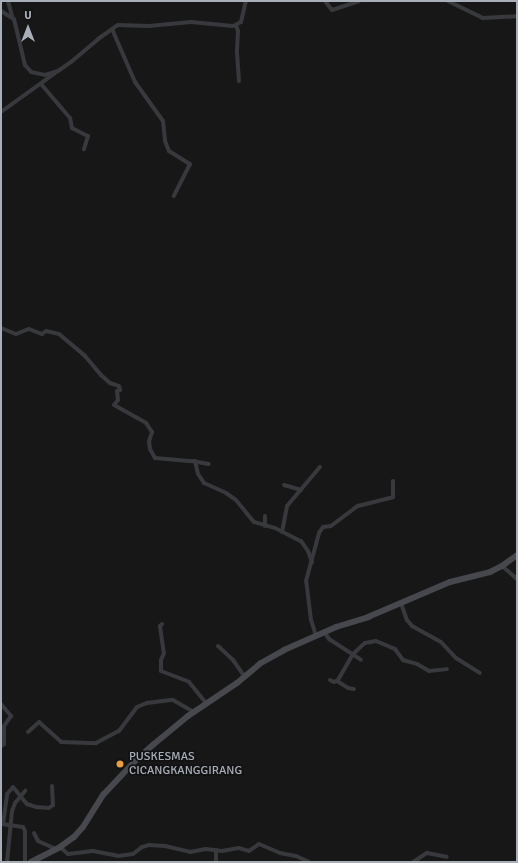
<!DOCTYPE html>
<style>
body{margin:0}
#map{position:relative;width:518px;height:863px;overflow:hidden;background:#171718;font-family:Signika,sans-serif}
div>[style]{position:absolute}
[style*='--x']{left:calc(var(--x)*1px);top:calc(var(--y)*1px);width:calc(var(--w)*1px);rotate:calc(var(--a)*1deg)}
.minor>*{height:4px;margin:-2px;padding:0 2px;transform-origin:2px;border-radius:2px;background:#38393d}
.secondary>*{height:6px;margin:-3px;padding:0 3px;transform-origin:3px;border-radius:3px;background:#46484d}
.dots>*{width:11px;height:11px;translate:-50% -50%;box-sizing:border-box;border:2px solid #121213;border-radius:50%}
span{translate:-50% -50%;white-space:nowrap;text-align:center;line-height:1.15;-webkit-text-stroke:3.5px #121213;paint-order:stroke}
.poi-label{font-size:12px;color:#a9afb8}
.left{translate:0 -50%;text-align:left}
.frame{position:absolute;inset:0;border:2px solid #a9afb8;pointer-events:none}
.north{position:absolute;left:8px;top:8px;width:40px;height:40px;-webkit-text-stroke:3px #121213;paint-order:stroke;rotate:0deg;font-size:11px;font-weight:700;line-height:16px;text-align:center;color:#a9afb8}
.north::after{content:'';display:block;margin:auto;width:14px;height:18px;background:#a9afb8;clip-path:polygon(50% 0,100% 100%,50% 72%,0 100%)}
</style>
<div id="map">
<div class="minor">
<i style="--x:8;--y:1;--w:16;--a:75"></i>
<i style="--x:325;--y:1;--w:11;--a:52"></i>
<i style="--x:332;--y:10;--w:28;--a:-18"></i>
<i style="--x:448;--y:1;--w:39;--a:26"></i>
<i style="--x:483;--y:18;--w:34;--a:-3"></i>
<i style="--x:1;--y:11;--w:15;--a:32"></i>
<i style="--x:14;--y:19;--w:47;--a:76.6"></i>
<i style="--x:25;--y:65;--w:9;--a:49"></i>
<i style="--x:31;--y:72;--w:14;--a:12"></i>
<i style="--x:45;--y:75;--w:14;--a:-17"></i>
<i style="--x:58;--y:71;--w:16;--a:-35"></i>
<i style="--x:71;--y:62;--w:35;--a:-40"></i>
<i style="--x:98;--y:39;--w:24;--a:-35"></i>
<i style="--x:118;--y:25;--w:31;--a:2"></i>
<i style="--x:149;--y:26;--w:42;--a:-5.4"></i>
<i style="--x:191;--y:22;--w:42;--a:5.4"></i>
<i style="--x:233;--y:26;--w:9;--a:-27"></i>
<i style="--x:241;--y:22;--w:22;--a:-77"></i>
<i style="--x:236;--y:25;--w:6;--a:72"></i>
<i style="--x:238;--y:31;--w:22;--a:93"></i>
<i style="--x:237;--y:53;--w:28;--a:86"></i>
<i style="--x:112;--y:29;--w:58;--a:66.5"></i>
<i style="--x:135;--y:82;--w:48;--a:54.3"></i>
<i style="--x:163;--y:121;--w:20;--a:84"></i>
<i style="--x:165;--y:141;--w:11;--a:68"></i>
<i style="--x:169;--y:151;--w:25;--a:32"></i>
<i style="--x:190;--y:164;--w:36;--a:117"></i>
<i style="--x:41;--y:84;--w:45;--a:49.5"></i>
<i style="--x:70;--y:118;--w:10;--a:79"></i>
<i style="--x:72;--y:128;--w:18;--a:27"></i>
<i style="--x:88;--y:136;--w:14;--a:107"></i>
<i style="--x:1;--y:112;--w:67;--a:-35.8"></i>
<i style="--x:1;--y:328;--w:16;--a:22"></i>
<i style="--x:16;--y:334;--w:14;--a:-21"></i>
<i style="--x:29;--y:329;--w:14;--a:21"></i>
<i style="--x:42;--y:334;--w:5;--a:-37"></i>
<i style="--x:46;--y:331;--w:13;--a:13"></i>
<i style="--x:59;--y:334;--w:34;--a:40"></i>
<i style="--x:85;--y:356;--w:25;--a:50"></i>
<i style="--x:101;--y:375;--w:12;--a:42"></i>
<i style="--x:110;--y:383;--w:9;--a:18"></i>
<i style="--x:119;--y:386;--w:4;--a:76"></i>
<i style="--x:120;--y:390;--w:3;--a:162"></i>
<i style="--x:117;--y:391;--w:9;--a:84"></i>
<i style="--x:118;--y:400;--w:6;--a:129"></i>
<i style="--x:114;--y:405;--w:37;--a:29"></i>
<i style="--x:146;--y:423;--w:11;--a:56"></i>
<i style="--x:152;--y:432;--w:9;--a:108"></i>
<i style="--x:149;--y:441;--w:8;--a:83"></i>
<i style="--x:150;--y:449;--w:10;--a:61"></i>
<i style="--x:155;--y:458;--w:37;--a:5"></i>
<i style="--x:192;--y:461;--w:17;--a:10"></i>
<i style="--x:195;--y:461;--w:13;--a:77"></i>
<i style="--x:198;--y:474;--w:11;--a:56"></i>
<i style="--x:204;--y:483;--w:24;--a:24"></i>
<i style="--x:226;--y:493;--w:12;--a:35"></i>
<i style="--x:236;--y:500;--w:28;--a:51"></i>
<i style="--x:254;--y:522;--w:22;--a:16"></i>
<i style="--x:275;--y:528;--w:29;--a:27"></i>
<i style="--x:301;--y:541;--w:12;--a:55"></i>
<i style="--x:308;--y:551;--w:12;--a:70"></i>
<i style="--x:284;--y:485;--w:18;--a:16"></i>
<i style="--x:265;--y:516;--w:10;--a:90"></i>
<i style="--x:282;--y:532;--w:26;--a:-79"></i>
<i style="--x:287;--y:506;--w:51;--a:-49.8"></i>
<i style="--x:502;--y:566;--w:20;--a:41"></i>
<i style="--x:401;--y:603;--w:18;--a:71"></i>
<i style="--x:407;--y:620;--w:8;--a:50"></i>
<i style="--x:412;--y:626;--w:33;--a:29"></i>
<i style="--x:441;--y:642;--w:22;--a:47"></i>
<i style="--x:456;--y:658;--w:28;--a:32"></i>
<i style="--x:162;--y:624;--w:3;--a:135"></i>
<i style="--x:160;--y:626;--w:27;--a:82"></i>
<i style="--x:164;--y:653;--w:8;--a:113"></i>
<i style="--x:161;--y:660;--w:11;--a:90"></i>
<i style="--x:161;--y:671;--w:30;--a:21"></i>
<i style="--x:189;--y:682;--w:27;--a:51"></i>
<i style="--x:324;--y:632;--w:9;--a:54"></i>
<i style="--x:329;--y:639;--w:38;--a:33"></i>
<i style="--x:316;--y:636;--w:17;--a:-107"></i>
<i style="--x:311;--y:620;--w:39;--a:-97"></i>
<i style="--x:306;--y:581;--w:50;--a:-74.8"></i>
<i style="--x:319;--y:533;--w:7;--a:-56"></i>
<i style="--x:323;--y:527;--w:8;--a:-7"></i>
<i style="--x:331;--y:526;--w:34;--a:-37"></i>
<i style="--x:358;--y:506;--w:36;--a:-14"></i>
<i style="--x:393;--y:497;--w:16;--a:-90"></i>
<i style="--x:218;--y:646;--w:21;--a:43"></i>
<i style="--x:233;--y:660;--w:19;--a:55"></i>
<i style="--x:330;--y:680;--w:4;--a:27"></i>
<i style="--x:334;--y:682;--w:4;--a:-27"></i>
<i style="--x:338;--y:680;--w:30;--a:-60"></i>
<i style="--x:353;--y:654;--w:16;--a:-43"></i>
<i style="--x:365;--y:643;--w:11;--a:-10"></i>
<i style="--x:376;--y:641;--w:21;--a:23"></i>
<i style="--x:395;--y:649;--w:14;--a:54"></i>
<i style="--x:403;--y:660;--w:15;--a:16"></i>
<i style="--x:417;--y:664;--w:14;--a:30"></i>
<i style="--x:429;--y:671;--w:18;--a:-6"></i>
<i style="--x:337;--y:681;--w:13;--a:32"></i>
<i style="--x:348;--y:688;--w:6;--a:9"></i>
<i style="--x:1;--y:704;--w:16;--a:50"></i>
<i style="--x:11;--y:716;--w:12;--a:125"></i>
<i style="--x:4;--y:726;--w:18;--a:90"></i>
<i style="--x:4;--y:744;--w:4;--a:146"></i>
<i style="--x:28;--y:732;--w:15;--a:-42"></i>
<i style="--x:39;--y:722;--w:30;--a:42"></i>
<i style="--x:61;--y:742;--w:35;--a:2"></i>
<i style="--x:96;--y:743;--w:26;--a:-28"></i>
<i style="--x:119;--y:731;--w:30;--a:-53"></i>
<i style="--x:137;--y:707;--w:11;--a:-22"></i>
<i style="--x:147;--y:703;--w:26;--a:-7"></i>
<i style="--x:173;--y:700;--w:24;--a:30"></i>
<i style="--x:2;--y:824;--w:21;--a:8"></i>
<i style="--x:23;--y:827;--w:4;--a:63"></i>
<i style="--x:25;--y:831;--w:31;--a:90"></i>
<i style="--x:3;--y:824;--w:30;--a:-82"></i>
<i style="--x:7;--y:794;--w:9;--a:-49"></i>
<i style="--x:13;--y:787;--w:22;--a:51"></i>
<i style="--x:27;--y:804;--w:9;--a:18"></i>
<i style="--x:36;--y:807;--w:13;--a:4"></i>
<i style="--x:49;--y:808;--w:5;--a:-37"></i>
<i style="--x:53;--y:805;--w:19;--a:-93"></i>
<i style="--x:34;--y:833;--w:9;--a:63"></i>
<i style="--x:38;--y:841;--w:20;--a:24"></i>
<i style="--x:60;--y:847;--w:11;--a:41"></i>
<i style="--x:68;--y:854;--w:25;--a:-7"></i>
<i style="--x:93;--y:851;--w:25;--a:11"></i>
<i style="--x:118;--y:856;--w:15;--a:-8"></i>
<i style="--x:133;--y:854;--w:11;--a:-38"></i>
<i style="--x:142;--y:847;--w:7;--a:-16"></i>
<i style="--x:149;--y:845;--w:16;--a:4"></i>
<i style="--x:165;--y:846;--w:26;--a:13"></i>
<i style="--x:190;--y:852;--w:16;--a:-11"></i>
<i style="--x:206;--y:849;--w:16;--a:7"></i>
<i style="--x:222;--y:851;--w:17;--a:-10"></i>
<i style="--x:239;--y:848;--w:10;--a:17"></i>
<i style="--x:249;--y:851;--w:12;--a:-35"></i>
<i style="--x:259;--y:844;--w:23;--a:23"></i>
<i style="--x:280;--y:853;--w:16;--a:11"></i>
<i style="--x:296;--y:856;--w:14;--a:25"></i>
<i style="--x:7;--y:862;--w:51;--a:-84.4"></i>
<i style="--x:12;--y:811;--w:9;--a:-69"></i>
<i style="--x:15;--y:803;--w:16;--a:-50"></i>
<i style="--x:216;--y:862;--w:12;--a:-90"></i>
<i style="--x:413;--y:862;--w:17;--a:-33"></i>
<i style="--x:427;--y:853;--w:20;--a:11"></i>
</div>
<div class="secondary">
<i style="--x:31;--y:862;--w:33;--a:-27"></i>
<i style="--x:60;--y:847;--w:17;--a:-36"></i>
<i style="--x:74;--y:837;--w:13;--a:-48"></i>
<i style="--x:83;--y:827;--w:39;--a:-58"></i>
<i style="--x:104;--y:794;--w:45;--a:-46.8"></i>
<i style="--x:135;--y:761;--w:25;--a:-42"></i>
<i style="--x:154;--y:744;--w:44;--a:-39.5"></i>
<i style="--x:188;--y:716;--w:59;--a:-34"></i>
<i style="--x:237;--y:683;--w:31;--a:-40"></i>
<i style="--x:261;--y:663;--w:26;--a:-29"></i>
<i style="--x:284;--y:650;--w:57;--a:-23.9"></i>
<i style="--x:336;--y:627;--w:34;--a:-17"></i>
<i style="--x:368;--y:617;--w:89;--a:-23.1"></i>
<i style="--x:450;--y:582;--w:41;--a:-14"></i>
<i style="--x:490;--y:572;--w:13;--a:-27"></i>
<i style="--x:502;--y:566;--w:19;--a:-36"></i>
</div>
<div class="dots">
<i style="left:120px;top:764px;background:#e89d3f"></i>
</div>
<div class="poi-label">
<span class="left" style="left:129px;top:764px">PUSKESMAS<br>CICANGKANGGIRANG</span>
</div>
<div class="frame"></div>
<div class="north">U</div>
</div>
